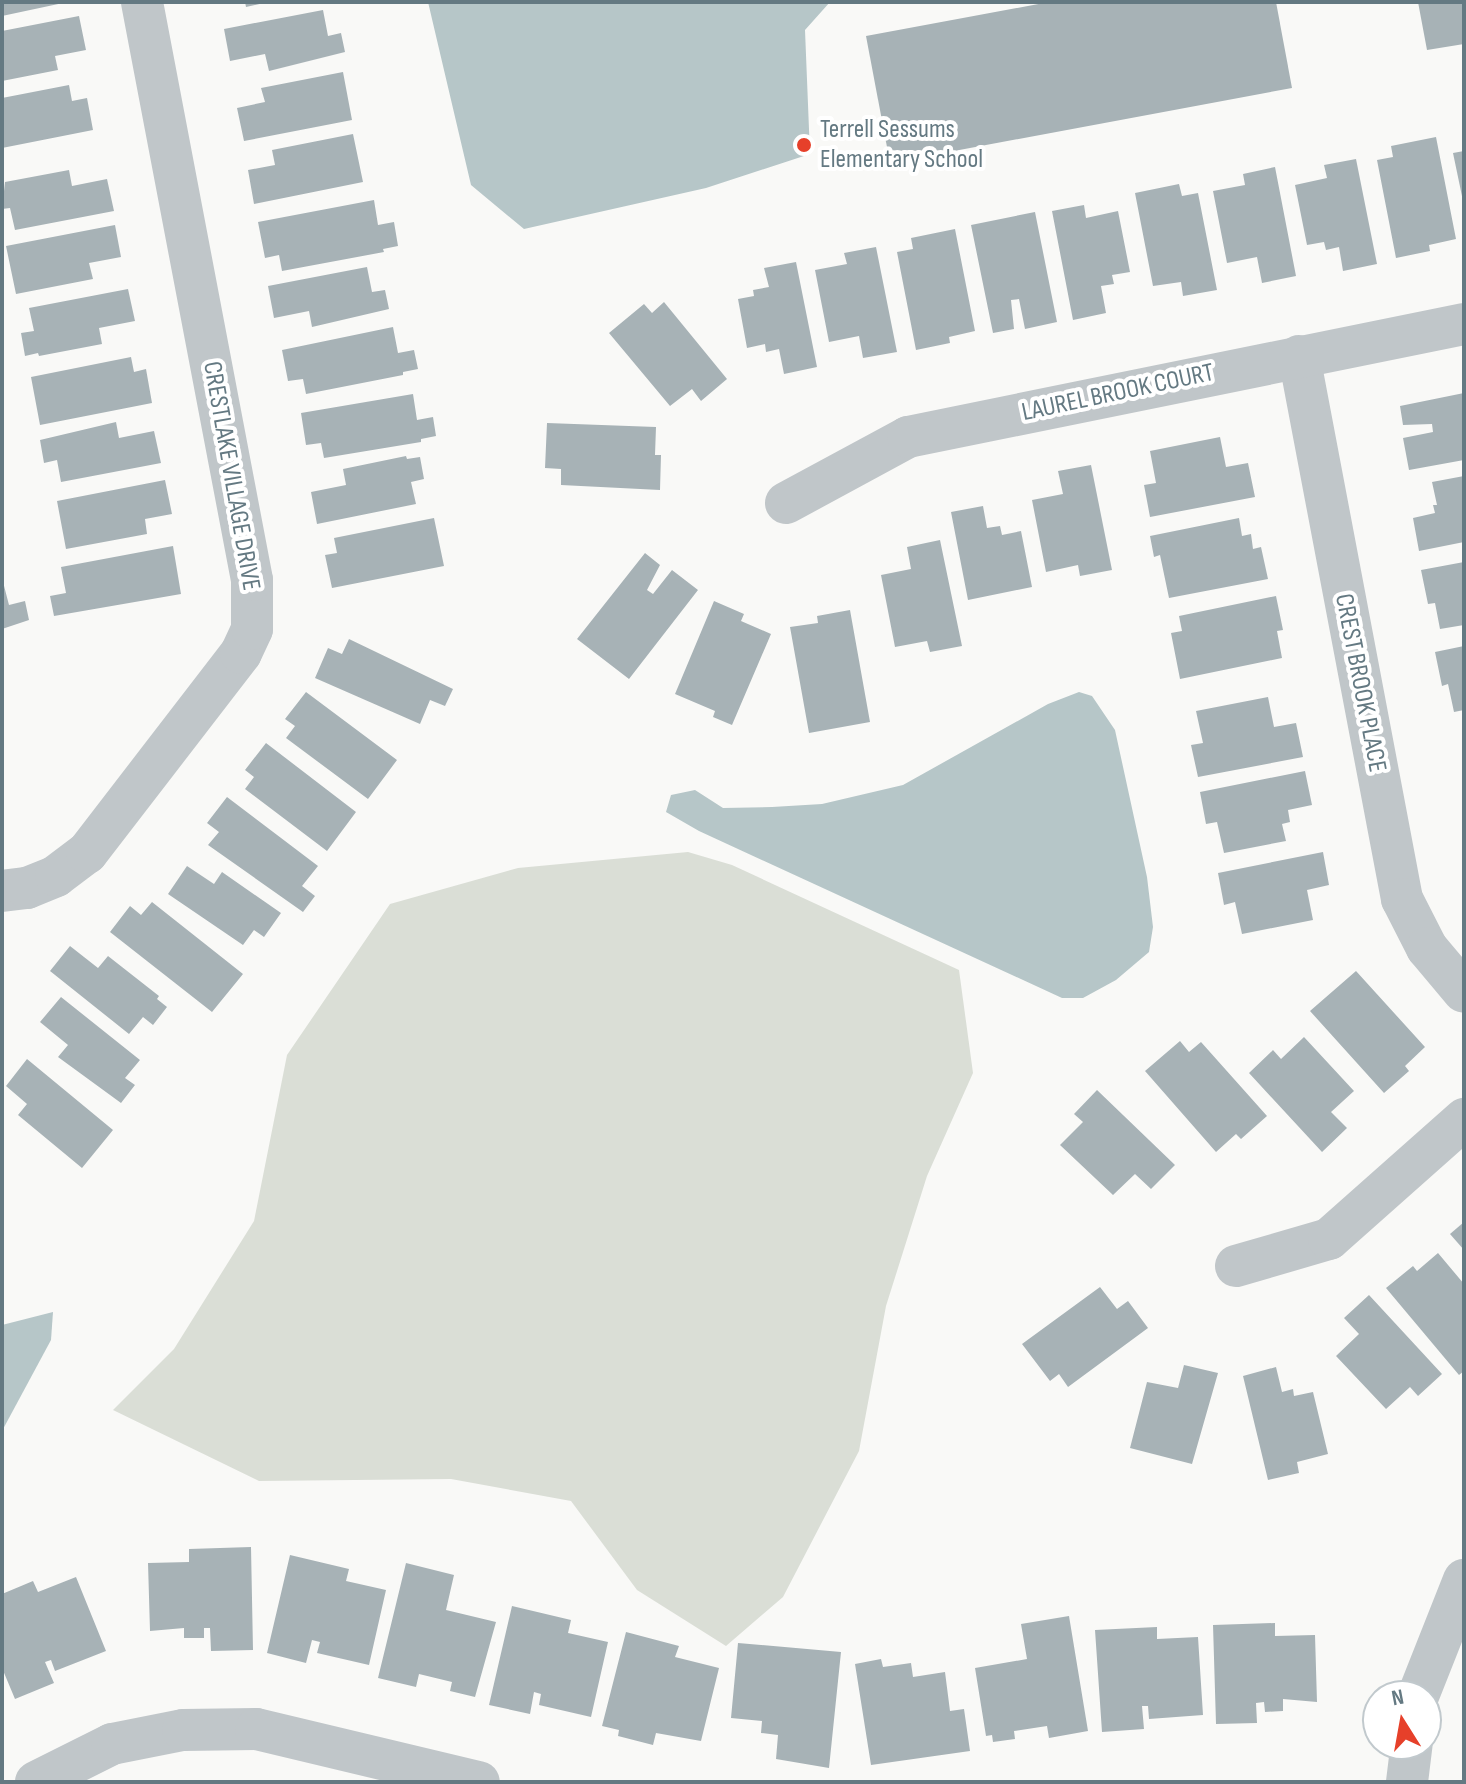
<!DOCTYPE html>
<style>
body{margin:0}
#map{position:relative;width:1466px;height:1784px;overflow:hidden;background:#f9f9f7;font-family:"Sofia Sans Condensed",sans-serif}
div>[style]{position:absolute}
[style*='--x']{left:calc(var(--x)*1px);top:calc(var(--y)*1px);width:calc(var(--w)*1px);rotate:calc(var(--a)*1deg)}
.green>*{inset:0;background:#daded6}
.water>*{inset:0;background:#b6c6c8}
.building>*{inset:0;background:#a7b2b6}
.minor>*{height:42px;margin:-21px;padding:0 21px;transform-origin:21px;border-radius:21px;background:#c0c6c9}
.dots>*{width:22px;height:22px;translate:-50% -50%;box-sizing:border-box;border:4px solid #fff;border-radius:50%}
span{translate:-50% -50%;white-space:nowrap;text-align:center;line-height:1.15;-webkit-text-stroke:8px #fff;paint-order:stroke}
.poi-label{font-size:26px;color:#647982}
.left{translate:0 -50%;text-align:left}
.street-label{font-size:26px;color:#647982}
.frame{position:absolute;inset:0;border:4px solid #647982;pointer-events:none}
.north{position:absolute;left:1362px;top:1680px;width:80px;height:80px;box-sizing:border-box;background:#fff;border:2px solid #c1c9cd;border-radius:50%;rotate:349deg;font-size:22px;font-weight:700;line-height:32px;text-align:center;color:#647982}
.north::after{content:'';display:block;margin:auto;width:28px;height:36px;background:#e6402a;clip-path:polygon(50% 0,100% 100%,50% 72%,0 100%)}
</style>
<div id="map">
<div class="green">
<i style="clip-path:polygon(688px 852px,732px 865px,959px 970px,973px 1073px,927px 1176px,886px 1306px,859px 1451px,783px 1597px,726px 1646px,637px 1590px,571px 1501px,451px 1479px,259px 1481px,113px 1410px,174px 1349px,254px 1221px,287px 1055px,390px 904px,518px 868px)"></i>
</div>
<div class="water">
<i style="clip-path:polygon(428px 2px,830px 2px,805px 30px,810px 154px,706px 188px,524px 229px,471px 185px)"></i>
<i style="clip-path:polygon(1079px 692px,1092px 696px,1115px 730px,1147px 877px,1153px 927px,1149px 952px,1116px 980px,1083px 998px,1062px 998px,699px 831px,666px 812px,671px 795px,695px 790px,723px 808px,772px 807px,822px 804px,903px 785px,1048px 704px)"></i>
<i style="clip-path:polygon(53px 1312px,51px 1340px,2px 1431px,2px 1325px)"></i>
</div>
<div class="building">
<i style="clip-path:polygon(2px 2px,63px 2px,63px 3px,2px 16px)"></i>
<i style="clip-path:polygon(245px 2px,264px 2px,264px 3px,246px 7px)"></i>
<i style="clip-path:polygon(1049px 2px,1276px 2px,1292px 88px,890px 163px,866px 36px)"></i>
<i style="clip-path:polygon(1418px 2px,1464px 2px,1464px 44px,1427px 50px)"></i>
<i style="clip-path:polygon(323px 10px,328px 36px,341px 33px,345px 52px,269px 71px,265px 54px,230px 61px,224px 29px)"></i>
<i style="clip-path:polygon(79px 16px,86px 50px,55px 56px,58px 70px,2px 81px,2px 31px)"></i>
<i style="clip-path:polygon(343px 72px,352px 120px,244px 141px,237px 108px,265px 102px,261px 88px)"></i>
<i style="clip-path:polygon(69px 85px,72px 101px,87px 98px,93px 130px,2px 148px,2px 98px)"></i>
<i style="clip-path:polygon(353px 134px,363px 182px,254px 204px,248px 170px,275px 165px,272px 150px)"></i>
<i style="clip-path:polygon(1436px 137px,1456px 239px,1429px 245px,1430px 251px,1396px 258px,1377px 160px,1393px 157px,1391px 146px)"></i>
<i style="clip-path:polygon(1464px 151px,1464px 201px,1463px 201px,1453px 153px)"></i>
<i style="clip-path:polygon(1356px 159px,1377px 264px,1343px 271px,1339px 247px,1326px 250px,1324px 242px,1307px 245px,1295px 185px,1327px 178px,1324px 165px)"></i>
<i style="clip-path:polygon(1275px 167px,1296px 276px,1262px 283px,1257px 257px,1227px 263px,1213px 191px,1245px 185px,1243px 174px)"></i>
<i style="clip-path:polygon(69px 170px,72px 186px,107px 179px,114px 211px,15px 230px,10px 208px,2px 209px,5px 182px)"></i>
<i style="clip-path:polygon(1179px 184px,1182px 196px,1198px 193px,1217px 290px,1183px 296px,1181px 282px,1153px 286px,1135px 193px)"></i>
<i style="clip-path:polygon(374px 200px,378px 225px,394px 222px,398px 246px,383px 249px,384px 252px,282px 271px,279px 255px,265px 258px,258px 222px)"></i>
<i style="clip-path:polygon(1084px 205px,1086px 218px,1118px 211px,1130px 272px,1112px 275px,1114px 284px,1101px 286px,1106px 313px,1073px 320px,1052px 211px)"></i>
<i style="clip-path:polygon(1035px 212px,1057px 322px,1025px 329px,1019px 299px,1011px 300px,1014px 329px,993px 333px,971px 225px)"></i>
<i style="clip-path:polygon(115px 225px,121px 257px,89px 263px,93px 279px,16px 294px,6px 246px)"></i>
<i style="clip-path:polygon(955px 229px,975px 331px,949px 337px,950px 343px,916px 350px,897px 252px,913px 249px,911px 238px)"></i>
<i style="clip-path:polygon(876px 247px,897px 352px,863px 358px,859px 336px,829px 342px,815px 270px,847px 264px,844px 253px)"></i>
<i style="clip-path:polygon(796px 262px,817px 367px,784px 374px,779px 349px,766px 352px,765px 344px,747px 348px,738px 299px,754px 296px,753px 290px,769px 287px,764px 268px)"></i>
<i style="clip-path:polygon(367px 267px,372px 292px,385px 290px,389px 309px,312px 327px,309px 311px,274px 318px,268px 286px)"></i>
<i style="clip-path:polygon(128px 289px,135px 321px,99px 328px,102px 344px,39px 356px,38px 353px,25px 356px,21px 333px,34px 331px,29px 308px)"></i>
<i style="clip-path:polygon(664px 302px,727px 379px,701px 401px,692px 389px,670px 406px,609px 333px,644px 304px,652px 313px)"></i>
<i style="clip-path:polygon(393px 327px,398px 353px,414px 350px,418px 369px,403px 372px,403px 375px,306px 394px,303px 379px,288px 381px,282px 350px)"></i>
<i style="clip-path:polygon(131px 357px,134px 372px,146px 369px,152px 403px,40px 425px,31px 377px)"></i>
<i style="clip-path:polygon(1464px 393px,1464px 460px,1409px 470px,1403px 438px,1433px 432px,1432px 424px,1403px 425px,1400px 406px)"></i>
<i style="clip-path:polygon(413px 394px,417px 420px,433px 417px,436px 436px,421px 439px,421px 442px,324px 458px,321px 443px,306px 445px,301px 413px)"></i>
<i style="clip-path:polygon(116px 422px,119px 438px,154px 431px,161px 463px,61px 482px,57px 460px,44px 463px,40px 440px)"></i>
<i style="clip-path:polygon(547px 423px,656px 427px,655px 455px,661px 455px,660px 490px,561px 485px,561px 469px,545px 468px)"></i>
<i style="clip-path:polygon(1220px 437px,1226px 467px,1248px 463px,1255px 497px,1150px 517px,1144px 485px,1156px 483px,1150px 451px)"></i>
<i style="clip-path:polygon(406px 456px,407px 459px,420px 457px,424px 479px,411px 482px,416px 504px,317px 524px,311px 492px,346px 485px,343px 469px)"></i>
<i style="clip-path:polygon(1091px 465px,1112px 570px,1080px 576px,1078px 565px,1046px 572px,1032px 500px,1063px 494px,1058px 471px)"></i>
<i style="clip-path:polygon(1464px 476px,1464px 542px,1419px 551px,1413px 518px,1435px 513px,1433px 505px,1437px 505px,1432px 482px)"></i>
<i style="clip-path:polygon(165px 480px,172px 514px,145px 519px,147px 534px,66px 549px,57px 501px)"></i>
<i style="clip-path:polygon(983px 506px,987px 528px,1000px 526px,1002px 535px,1021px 531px,1032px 587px,968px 600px,951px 512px)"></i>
<i style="clip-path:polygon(434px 518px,444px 566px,332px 588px,325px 555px,337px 553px,334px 538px)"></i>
<i style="clip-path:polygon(1239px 518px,1242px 536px,1251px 534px,1253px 549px,1261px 547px,1268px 579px,1169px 598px,1160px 555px,1154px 557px,1150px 536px)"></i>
<i style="clip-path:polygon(940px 540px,962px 646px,930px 652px,927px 641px,895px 647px,881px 575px,911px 569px,907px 547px)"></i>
<i style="clip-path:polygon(173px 546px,181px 594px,54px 616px,50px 596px,66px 593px,61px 567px)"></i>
<i style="clip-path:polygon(645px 553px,660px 565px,647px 590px,653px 594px,672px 570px,698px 590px,629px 679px,577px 639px)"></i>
<i style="clip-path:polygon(1464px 562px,1464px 625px,1440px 629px,1435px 603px,1428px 604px,1421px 570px)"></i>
<i style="clip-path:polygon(2px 578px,9px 605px,25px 601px,29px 620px,2px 629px)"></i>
<i style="clip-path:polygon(1276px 596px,1283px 630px,1277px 631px,1282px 658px,1180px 679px,1171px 633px,1182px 631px,1179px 616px)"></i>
<i style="clip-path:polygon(714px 601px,744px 614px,741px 621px,771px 634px,732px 725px,713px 717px,715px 711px,675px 694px)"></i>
<i style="clip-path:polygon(850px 610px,870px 722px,809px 733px,790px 627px,818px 623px,817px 616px)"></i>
<i style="clip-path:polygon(349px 639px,453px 689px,445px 706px,430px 700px,420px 724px,315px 678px,328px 648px,342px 654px)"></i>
<i style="clip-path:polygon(1464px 646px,1464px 710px,1454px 712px,1448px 684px,1442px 686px,1435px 652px)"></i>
<i style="clip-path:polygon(306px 692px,397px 760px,368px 799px,286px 738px,295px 726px,285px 719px)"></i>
<i style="clip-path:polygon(1268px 697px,1274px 727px,1296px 723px,1303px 757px,1198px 777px,1191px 745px,1203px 743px,1196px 711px)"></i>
<i style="clip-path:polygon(266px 743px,356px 812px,327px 851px,245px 789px,254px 777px,245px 770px)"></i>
<i style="clip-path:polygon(1305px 771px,1312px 805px,1288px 810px,1290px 822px,1282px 824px,1286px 841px,1224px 853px,1217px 822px,1206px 824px,1200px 792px)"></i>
<i style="clip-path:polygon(227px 797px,318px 866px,302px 886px,315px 896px,303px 912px,208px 845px,219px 832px,207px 823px)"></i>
<i style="clip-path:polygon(1323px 852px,1329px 885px,1307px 890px,1313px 920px,1242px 934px,1235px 902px,1224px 905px,1218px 873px)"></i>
<i style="clip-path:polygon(187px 866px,214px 884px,222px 872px,281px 913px,264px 937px,254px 930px,243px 945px,168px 894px)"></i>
<i style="clip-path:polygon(152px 902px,243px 974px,212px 1012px,110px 932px,130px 906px,141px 915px)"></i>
<i style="clip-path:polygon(70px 946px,98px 968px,108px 956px,159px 996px,157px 999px,167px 1007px,153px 1025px,143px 1017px,129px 1034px,50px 971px)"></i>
<i style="clip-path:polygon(1356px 971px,1425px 1047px,1405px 1066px,1409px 1071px,1384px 1093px,1310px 1011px)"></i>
<i style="clip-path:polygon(61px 997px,140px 1060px,125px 1078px,135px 1085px,121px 1103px,58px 1057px,68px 1045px,40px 1022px)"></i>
<i style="clip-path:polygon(1304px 1037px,1354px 1091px,1331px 1112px,1347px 1128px,1322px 1152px,1249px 1073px,1273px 1050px,1281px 1059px)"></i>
<i style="clip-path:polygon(1180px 1041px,1189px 1052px,1201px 1042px,1267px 1116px,1241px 1139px,1236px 1134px,1216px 1152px,1145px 1071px)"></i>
<i style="clip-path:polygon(27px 1059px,113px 1130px,82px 1168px,18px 1115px,27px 1104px,6px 1086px)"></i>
<i style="clip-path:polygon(1097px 1090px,1175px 1165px,1151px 1189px,1135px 1174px,1113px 1195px,1060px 1145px,1083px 1122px,1074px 1114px)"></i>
<i style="clip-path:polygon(1464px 1222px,1464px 1250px,1450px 1234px)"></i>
<i style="clip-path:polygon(1438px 1253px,1464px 1284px,1464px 1371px,1459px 1375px,1386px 1288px,1413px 1266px,1417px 1271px)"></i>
<i style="clip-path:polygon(1100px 1287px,1117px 1309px,1128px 1301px,1148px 1328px,1068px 1387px,1059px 1374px,1050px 1381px,1022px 1344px)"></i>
<i style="clip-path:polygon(1369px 1295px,1442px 1374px,1418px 1396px,1410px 1387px,1386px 1409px,1336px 1356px,1359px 1334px,1344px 1318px)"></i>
<i style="clip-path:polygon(1184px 1365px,1218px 1373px,1192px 1464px,1130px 1448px,1147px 1382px,1178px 1388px)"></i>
<i style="clip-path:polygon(1276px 1367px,1282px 1392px,1293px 1389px,1294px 1396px,1313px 1392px,1328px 1454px,1297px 1462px,1299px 1473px,1268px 1480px,1243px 1376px)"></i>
<i style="clip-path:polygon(251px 1547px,253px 1650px,211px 1651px,210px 1628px,204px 1628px,204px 1638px,184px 1638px,184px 1628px,150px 1631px,148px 1563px,189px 1562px,189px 1549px)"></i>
<i style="clip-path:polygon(290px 1555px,349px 1569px,346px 1581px,386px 1590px,369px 1665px,317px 1653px,320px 1642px,312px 1640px,306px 1663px,267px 1653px)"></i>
<i style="clip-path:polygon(406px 1563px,454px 1575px,446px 1610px,496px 1622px,475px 1697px,450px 1691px,452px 1682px,419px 1674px,416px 1687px,378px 1678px)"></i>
<i style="clip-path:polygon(76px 1577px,106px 1651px,55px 1671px,51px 1660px,45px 1662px,54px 1683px,15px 1699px,2px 1668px,2px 1594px,33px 1581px,38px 1592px)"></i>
<i style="clip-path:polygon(512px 1606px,571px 1620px,568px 1633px,608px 1642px,591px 1717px,539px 1705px,541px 1694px,534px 1692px,530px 1714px,489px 1705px)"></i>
<i style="clip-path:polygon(1069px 1616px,1088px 1731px,1049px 1738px,1047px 1726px,1014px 1731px,1015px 1739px,993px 1742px,992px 1735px,986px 1736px,975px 1668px,1027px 1659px,1021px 1624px)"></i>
<i style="clip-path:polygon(1275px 1623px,1275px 1636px,1315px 1635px,1317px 1702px,1283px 1699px,1283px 1711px,1265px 1712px,1264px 1702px,1256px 1703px,1257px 1723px,1216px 1724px,1213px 1625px)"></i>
<i style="clip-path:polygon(1157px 1627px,1157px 1639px,1198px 1637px,1203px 1715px,1149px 1719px,1148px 1706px,1142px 1706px,1144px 1729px,1102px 1732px,1095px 1630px)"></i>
<i style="clip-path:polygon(626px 1632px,679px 1646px,675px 1657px,719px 1668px,701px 1741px,656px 1733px,653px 1745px,618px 1736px,619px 1730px,602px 1726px)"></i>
<i style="clip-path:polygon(738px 1643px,841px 1652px,829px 1768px,776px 1759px,778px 1735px,761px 1733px,762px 1721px,731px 1718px)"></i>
<i style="clip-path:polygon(881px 1659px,883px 1667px,911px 1663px,913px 1677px,945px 1672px,950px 1711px,964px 1709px,970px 1751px,871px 1765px,855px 1664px)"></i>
</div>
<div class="minor">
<i style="--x:1299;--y:356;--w:553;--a:79.26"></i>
<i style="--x:1402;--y:899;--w:55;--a:63"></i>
<i style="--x:1427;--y:948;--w:57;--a:49.9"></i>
<i style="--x:786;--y:503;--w:139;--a:-28.4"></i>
<i style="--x:908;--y:437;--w:567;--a:-11.49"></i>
<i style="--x:2;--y:891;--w:25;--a:-7"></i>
<i style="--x:27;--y:888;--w:31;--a:-22"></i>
<i style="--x:56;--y:876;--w:39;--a:-37"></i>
<i style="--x:87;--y:853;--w:252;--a:-52.4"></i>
<i style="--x:241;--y:653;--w:26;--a:-65"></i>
<i style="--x:252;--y:629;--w:49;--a:-90"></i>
<i style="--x:252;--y:580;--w:588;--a:-100.78"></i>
<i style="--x:1236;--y:1266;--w:97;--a:-16.2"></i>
<i style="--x:1329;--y:1239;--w:181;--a:-41.6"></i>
<i style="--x:1418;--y:1696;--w:125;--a:-68.4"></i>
<i style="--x:36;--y:1782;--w:85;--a:-26.6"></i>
<i style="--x:112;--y:1744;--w:72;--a:-11.2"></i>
<i style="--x:183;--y:1730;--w:73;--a:-0.8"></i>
<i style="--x:256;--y:1729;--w:229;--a:13.4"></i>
<i style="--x:1407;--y:1782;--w:38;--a:-83"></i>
</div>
<div class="dots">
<i style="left:804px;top:145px;background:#e6402a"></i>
</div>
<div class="poi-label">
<span class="left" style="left:820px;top:145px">Terrell Sessums<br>Elementary School</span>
</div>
<div class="street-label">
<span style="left:1118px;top:393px;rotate:-12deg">LAUREL BROOK COURT</span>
<span style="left:231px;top:476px;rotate:80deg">CRESTLAKE VILLAGE DRIVE</span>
<span style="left:1360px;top:683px;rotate:79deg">CREST BROOK PLACE</span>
</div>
<div class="frame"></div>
<div class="north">N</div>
</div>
